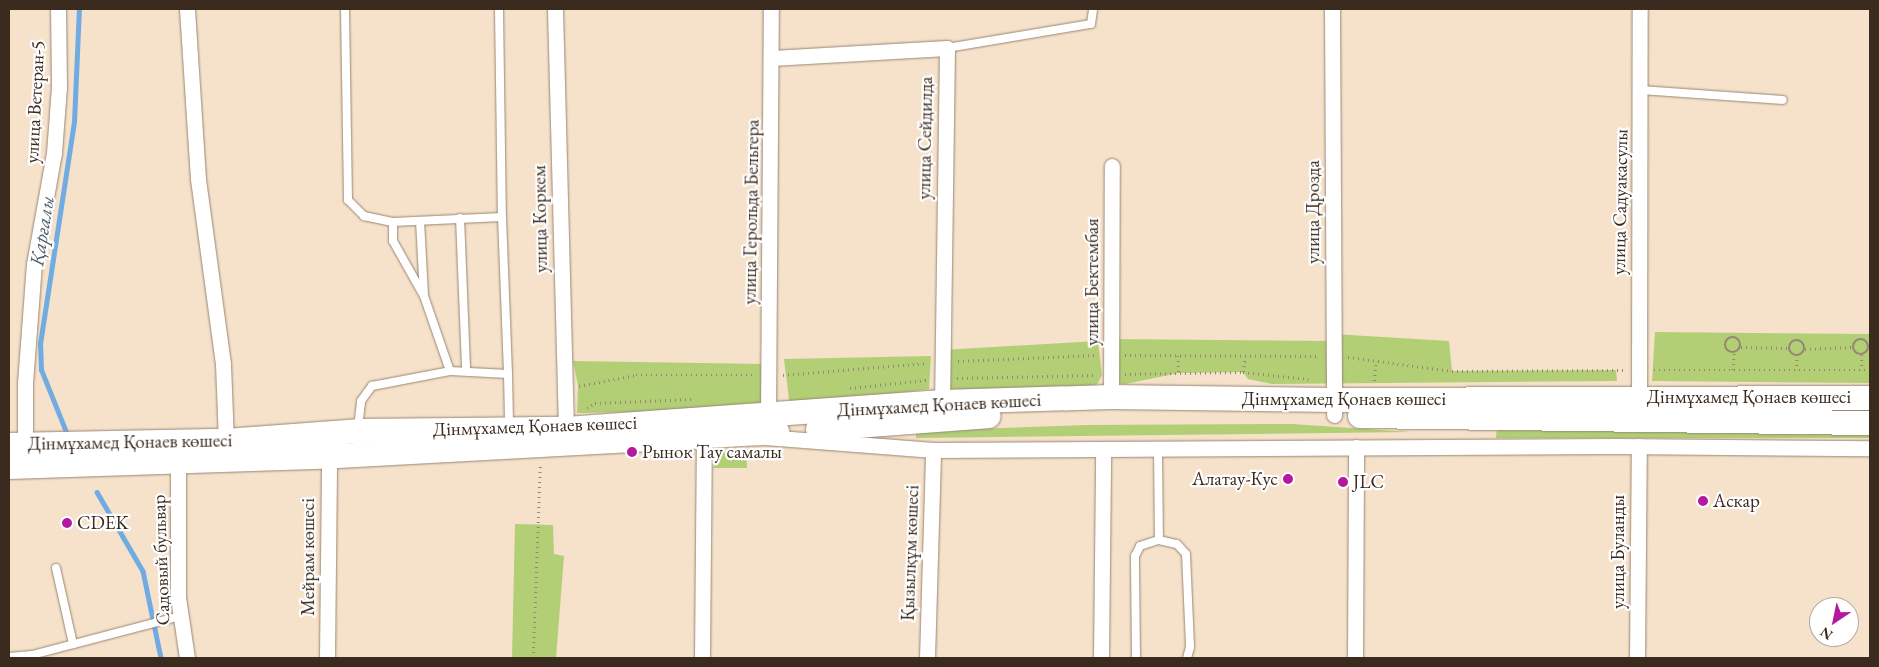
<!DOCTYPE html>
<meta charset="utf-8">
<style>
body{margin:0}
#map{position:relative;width:1879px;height:667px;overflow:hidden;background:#f6e1ca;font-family:"EB Garamond",serif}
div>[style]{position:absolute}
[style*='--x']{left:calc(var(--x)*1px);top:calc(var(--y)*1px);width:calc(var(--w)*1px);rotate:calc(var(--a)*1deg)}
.green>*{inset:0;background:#b2cf76}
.stream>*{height:4.5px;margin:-2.25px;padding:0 2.25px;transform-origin:2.25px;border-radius:2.25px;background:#70abe1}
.path>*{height:2.5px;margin-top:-1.25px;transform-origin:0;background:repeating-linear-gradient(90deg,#988674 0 1px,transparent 0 5px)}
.path>.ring{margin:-1.25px;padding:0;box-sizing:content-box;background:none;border:2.5px solid #988674;border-radius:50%}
.roads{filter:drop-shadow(0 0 1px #988674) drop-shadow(0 0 1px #988674)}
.lane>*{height:8px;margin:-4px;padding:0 4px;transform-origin:4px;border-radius:4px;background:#fff}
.street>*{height:15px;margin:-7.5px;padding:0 7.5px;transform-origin:7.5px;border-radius:7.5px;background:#fff}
.primary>*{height:24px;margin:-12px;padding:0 12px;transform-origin:12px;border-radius:12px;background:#fff}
.dots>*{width:14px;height:14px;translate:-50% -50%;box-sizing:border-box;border:2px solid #fff;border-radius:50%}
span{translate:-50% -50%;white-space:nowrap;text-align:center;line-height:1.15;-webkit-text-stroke:4.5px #fff;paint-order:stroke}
.street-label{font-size:19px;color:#3b2a1e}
.poi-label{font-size:19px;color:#3b2a1e}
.left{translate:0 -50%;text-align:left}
.right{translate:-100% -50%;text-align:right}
.water-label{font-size:20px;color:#505e6c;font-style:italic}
.frame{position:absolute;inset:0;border:10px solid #3b2a1e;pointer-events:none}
.north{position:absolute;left:1809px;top:597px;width:50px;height:50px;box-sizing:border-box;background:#fff;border:1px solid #b1aaa5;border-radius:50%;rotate:214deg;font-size:14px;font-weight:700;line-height:20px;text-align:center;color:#3b2a1e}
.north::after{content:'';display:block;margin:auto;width:18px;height:22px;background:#b5179e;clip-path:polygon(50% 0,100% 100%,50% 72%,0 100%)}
</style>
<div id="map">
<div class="green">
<i style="clip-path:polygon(1655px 332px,1870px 334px,1870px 383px,1652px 381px)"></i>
<i style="clip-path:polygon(1333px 334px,1449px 341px,1452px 371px,1616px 370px,1617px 381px,1272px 384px,1248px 379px,1243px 372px,1179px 373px,1125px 384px,1111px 383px,1111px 339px,1333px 341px)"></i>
<i style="clip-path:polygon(1098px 341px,1102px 375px,1098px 383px,1085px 390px,942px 391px,942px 350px)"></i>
<i style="clip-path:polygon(931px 356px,929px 389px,790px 407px,784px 359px)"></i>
<i style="clip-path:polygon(573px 361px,769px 364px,768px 410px,577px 413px,578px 386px)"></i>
<i style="clip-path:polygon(1292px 424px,1411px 432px,916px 438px,916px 431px,1086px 425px)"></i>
<i style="clip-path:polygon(1497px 426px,1870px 429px,1870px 438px,1496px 438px)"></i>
<i style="clip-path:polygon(746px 450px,747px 468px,713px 468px,720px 452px)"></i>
<i style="clip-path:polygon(515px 524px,553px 525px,554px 554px,564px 556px,556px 658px,512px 658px)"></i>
</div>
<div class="stream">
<i style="--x:68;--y:437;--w:72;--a:-111.9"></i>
<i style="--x:41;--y:370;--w:26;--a:-92"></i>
<i style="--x:40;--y:344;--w:225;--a:-81.3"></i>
<i style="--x:74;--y:122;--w:113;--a:-87.5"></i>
<i style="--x:97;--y:492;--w:91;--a:59.8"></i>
<i style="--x:143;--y:571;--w:89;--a:78.3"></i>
</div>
<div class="path">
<i class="ring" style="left:1725px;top:337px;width:13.5px;height:13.5px"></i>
<i class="ring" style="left:1853px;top:339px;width:13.5px;height:13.5px"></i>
<i class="ring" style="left:1789px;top:340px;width:13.5px;height:13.5px"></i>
<i style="--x:1741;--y:347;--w:48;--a:1.2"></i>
<i style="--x:1805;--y:349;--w:48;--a:-2.4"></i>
<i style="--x:1125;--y:355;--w:195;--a:0.3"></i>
<i style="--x:1797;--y:355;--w:15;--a:90"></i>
<i style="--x:1862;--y:355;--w:15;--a:90"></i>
<i style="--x:1178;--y:356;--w:17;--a:87"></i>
<i style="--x:1348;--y:357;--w:105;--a:7.7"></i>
<i style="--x:1452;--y:371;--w:172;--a:-0.3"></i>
<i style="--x:958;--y:361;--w:139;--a:-2.5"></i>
<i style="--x:1654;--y:370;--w:216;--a:0"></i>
<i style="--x:1733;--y:370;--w:17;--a:-87"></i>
<i style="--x:1243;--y:372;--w:15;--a:-82"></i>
<i style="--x:1125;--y:374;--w:118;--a:-1"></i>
<i style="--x:1243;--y:372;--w:66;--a:6.1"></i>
<i style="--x:783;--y:375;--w:144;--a:-4.8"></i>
<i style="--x:957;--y:378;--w:140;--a:-1.2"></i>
<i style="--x:1374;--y:381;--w:20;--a:-84"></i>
<i style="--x:579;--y:386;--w:58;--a:-10.9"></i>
<i style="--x:636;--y:375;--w:117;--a:0"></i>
<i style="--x:850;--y:388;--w:77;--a:-5.9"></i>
<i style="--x:587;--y:408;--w:9;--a:-32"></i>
<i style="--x:595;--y:403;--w:98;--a:-2.3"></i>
<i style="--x:533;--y:658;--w:193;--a:-87.9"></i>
</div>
<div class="roads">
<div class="lane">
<i style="--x:345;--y:9;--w:191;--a:89.1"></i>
<i style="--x:348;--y:200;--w:23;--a:45"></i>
<i style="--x:364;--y:216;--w:30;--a:12"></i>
<i style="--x:499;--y:9;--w:208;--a:89.2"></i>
<i style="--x:947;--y:48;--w:146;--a:-9.5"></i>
<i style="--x:1091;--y:24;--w:15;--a:-82"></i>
<i style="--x:1641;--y:90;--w:142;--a:4"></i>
<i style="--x:460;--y:218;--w:152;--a:87.7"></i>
<i style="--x:420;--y:221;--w:73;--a:86.9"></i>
<i style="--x:508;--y:374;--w:58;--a:-177"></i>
<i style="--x:450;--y:371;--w:79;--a:-109.1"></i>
<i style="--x:424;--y:296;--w:63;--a:-119.4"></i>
<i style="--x:393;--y:241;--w:19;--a:-90"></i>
<i style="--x:393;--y:222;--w:109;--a:-2.6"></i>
<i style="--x:502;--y:217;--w:157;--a:87.8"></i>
<i style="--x:508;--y:374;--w:46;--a:88.8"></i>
<i style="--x:509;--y:420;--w:6;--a:81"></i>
<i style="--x:358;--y:427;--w:26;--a:-83"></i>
<i style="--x:361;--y:401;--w:19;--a:-54"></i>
<i style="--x:372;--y:386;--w:79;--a:-10.9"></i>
<i style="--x:1158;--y:450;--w:90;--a:89.4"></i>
<i style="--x:56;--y:568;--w:78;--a:77.4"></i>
<i style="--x:9;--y:657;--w:23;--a:-5"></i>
<i style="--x:32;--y:655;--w:154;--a:-14.7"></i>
<i style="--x:1136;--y:658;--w:102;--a:-90.6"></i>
<i style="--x:1135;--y:556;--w:11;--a:-63"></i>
<i style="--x:1140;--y:546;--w:20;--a:-18"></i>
<i style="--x:1159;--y:540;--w:18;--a:13"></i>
<i style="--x:1177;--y:544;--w:13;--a:48"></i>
<i style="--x:1186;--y:554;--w:93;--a:87.5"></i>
<i style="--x:1190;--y:647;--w:11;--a:105"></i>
</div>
<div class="street">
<i style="--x:187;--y:9;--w:170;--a:86.3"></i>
<i style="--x:198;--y:179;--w:187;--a:82.3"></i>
<i style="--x:223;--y:364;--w:77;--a:87.8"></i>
<i style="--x:555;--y:9;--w:420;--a:88.5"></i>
<i style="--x:1332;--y:9;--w:406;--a:89.7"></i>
<i style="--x:772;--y:58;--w:175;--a:-3.3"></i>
<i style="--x:947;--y:48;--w:354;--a:90.8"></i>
<i style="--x:1639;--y:396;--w:387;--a:-89.9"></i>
<i style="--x:1111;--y:397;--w:231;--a:-89.8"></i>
<i style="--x:768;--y:416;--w:407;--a:-89.6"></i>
<i style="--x:765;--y:437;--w:169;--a:4.4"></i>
<i style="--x:933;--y:450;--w:683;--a:-0.34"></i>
<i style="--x:1616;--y:446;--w:254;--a:0.5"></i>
<i style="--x:25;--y:452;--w:69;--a:-90"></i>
<i style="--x:25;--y:383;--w:119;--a:-85.7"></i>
<i style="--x:34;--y:264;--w:113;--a:-79.8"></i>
<i style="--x:54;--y:153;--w:66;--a:-85.7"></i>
<i style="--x:59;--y:87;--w:78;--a:-90.7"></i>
<i style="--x:178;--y:461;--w:136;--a:90"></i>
<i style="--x:178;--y:597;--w:62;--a:81.6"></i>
<i style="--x:327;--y:658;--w:202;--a:-89.4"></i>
<i style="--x:702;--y:658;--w:221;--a:-89.5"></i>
<i style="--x:927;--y:658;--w:208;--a:-88.3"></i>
<i style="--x:1101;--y:658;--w:208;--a:-89.4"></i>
<i style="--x:1355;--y:658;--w:211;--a:-89.7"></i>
<i style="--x:1637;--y:658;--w:212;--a:-89.5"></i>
</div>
<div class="primary">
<i style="--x:1360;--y:416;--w:510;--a:0.79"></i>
<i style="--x:818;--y:429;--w:171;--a:-4.3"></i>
<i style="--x:9;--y:445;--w:217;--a:-1.1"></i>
<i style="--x:226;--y:441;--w:132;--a:-4.3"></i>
<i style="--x:358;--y:431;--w:208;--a:-0.6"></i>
<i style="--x:566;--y:429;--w:377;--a:-4.1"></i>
<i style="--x:942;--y:402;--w:169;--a:-1.7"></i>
<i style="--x:1111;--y:397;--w:222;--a:0.8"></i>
<i style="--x:1333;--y:400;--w:537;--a:-0.21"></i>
<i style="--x:9;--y:467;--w:327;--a:-1.9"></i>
<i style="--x:336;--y:456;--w:442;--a:-3.1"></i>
</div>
</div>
<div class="dots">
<i style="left:632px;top:452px;background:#b5179e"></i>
<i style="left:1288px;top:479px;background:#b5179e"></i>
<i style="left:1343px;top:482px;background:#b5179e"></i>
<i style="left:1703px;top:501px;background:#b5179e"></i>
<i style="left:67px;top:523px;background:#b5179e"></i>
</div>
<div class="street-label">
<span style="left:35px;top:102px;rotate:-87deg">улица Ветеран-5</span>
<span style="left:925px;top:138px;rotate:-89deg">улица Сейдилда</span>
<span style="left:1620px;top:202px;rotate:-89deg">улица Садуакасулы</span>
<span style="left:751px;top:212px;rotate:-89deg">улица Герольда Бельгера</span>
<span style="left:1313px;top:212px;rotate:-90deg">улица Дрозда</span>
<span style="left:540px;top:219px;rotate:-91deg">улица Коркем</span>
<span style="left:1092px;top:282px;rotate:-90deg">улица Бектембая</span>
<span style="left:1749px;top:397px">Дінмұхамед Қонаев көшесі</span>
<span style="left:1344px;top:399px">Дінмұхамед Қонаев көшесі</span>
<span style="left:939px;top:405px;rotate:-3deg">Дінмұхамед Қонаев көшесі</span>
<span style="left:535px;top:426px;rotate:-2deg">Дінмұхамед Қонаев көшесі</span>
<span style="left:130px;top:442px;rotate:-1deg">Дінмұхамед Қонаев көшесі</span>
<span style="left:1618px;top:552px;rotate:-90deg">улица Буланды</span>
<span style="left:910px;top:553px;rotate:-88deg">Қызылқұм көшесі</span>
<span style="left:308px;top:557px;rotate:-90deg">Мейрам көшесі</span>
<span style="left:161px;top:560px;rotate:-92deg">Садовый бульвар</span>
</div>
<div class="poi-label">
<span class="left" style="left:642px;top:452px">Рынок Тау самалы</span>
<span class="right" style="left:1278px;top:479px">Алатау-Кус</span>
<span class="left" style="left:1353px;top:482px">JLC</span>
<span class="left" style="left:1713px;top:501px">Аскар</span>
<span class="left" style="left:77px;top:523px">CDEK</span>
</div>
<div class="water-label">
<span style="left:42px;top:231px;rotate:-81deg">Қарғалы</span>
</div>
<div class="frame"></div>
<div class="north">N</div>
</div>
